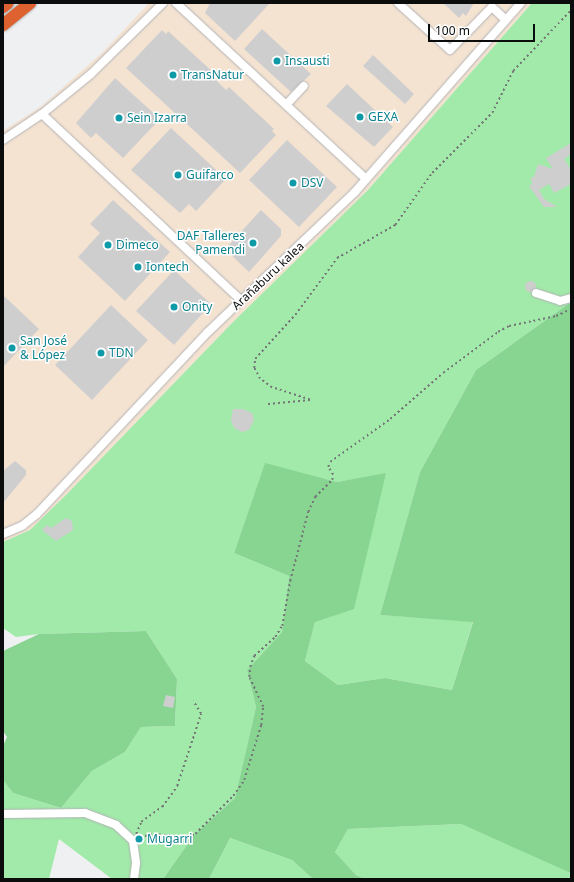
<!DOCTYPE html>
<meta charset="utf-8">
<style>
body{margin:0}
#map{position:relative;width:574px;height:882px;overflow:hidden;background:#eff0f1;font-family:"Noto Sans",sans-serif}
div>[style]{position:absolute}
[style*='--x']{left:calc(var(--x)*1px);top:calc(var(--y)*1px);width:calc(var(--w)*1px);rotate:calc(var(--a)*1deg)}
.industrial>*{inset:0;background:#f5e3d2}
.green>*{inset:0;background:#a1eaa9}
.forest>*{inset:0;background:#87d591}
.building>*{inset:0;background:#cfcecf}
.round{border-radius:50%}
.path>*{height:1.5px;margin-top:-0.75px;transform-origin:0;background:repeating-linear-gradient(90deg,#747576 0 2px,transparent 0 5px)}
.roads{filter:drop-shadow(0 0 1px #b3b4b5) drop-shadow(0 0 1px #b3b4b5)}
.minor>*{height:8px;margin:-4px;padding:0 4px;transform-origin:4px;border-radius:4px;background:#fff}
.highway>*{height:12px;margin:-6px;padding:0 6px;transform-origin:6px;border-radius:6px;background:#dd6230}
.dots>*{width:11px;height:11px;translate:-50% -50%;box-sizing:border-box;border:2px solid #fff;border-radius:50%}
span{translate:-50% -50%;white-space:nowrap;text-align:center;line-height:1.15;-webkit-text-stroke:3px #fff;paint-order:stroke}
.culture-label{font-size:12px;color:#0d838f}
.left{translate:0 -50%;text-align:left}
.right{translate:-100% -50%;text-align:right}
.street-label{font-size:12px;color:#0b0c0c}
.frame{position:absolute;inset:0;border:4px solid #0b0c0c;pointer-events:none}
.scale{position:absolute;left:428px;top:24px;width:107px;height:18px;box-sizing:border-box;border:2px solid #0b0c0c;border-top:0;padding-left:5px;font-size:12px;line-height:14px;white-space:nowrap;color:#0b0c0c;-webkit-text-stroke:3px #fff;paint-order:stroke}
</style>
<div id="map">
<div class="industrial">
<i style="clip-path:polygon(149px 3px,532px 3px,367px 191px,234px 321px,67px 494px,30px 530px,3px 542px,3px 131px,42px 106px,103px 52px)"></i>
</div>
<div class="green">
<i style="clip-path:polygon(532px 3px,571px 3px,571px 302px,476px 370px,420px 472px,380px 615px,473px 621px,452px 690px,385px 678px,338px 685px,305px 661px,315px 622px,386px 474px,337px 482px,265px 464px,234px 553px,289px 576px,282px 632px,247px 670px,256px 707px,235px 798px,194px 835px,163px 879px,112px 879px,59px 839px,49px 879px,3px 879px,3px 780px,13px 793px,61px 808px,92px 771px,125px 752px,141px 727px,175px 726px,177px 679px,146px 631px,39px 634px,16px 637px,3px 628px,3px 542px,30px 530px,67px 494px,234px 321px,367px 191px)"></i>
<i style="clip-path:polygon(461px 824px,569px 871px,571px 879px,365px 879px,356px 875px,335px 852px,348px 829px)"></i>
<i style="clip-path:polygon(230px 838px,292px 860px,313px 879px,209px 879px)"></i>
</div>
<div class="forest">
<i style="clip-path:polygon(571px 302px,571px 873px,461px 824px,348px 829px,335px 852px,356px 875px,365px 879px,313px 879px,292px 860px,230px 838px,209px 879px,163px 879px,194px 835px,235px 798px,256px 707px,247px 670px,282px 632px,289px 576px,234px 553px,265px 463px,337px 482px,386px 473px,354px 609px,315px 622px,305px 661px,338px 685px,385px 678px,452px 690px,473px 622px,380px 615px,420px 472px,476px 370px)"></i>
<i style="clip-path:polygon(146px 631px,177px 679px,175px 726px,141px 727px,125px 752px,92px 771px,61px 808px,13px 793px,3px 780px,3px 746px,7px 737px,3px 731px,3px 651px,39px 634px)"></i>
</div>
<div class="building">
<i style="clip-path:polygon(210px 3px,270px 3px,235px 41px,205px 13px)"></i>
<i style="clip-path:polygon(443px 3px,474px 3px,466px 16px,463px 13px,459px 18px)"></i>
<i style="clip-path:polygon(262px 29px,311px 74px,291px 92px,244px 49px)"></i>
<i style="clip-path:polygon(162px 30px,166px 34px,168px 31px,214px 73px,212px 76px,226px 90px,229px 87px,274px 129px,272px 131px,276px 135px,240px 173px,126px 68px)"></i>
<i style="clip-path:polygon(373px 55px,414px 94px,405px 104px,363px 66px)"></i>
<i style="clip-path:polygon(115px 78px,160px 119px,123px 158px,96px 133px,91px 138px,76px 123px)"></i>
<i style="clip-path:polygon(347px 84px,393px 127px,374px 147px,326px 106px)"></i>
<i style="clip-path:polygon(171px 128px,226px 179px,196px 211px,189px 204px,180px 213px,131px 170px)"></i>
<i style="clip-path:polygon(287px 140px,337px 187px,299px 227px,249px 180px)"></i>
<i style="clip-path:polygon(571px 143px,571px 154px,564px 159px,571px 170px,571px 184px,554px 193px,549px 184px,539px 190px,544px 199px,557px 207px,544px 207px,529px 186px,532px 184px,531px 177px,534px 177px,538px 164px,553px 169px,546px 158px)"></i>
<i style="clip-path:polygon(113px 200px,170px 252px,125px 301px,78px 257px,100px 233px,90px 224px)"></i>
<i style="clip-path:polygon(261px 210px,281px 229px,281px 236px,249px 272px,225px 249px)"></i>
<i style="clip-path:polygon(174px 270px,211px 304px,174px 345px,136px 311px)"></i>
<i class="round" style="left:524.5px;top:280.5px;width:11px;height:11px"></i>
<i style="clip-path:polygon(3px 295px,39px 329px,3px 367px)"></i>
<i style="clip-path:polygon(111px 305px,148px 340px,92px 400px,55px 365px)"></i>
<i style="clip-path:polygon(233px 409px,243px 409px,252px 413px,254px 420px,249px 430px,242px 432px,234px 428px,231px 420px)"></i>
<i style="clip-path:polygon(15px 461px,26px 470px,26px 475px,3px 503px,3px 471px)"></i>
<i style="clip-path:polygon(66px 518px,72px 521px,73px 530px,56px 541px,42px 530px,47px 525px,51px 528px)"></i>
<i style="clip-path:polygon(166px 695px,175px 697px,173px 708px,163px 706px)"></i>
</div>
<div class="path">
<i style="--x:268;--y:404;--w:42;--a:-5.4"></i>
<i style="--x:310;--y:400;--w:40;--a:-162"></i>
<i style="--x:272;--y:388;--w:15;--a:-143"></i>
<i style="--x:260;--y:379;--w:13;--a:-119"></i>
<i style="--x:254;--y:368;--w:9;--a:-84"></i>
<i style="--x:255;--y:359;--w:59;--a:-47.7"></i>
<i style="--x:295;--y:315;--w:71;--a:-53.6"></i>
<i style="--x:337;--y:258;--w:67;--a:-29.6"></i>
<i style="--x:395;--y:225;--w:64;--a:-54.6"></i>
<i style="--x:432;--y:173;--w:85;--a:-45"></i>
<i style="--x:492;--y:113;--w:47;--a:-63.4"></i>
<i style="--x:513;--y:71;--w:84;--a:-46.4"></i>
<i style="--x:136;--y:834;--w:13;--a:-67"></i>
<i style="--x:141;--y:822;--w:26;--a:-36"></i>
<i style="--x:162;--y:807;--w:26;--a:-54"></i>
<i style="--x:177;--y:786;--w:76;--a:-71.6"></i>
<i style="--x:201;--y:714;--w:15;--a:-122"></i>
<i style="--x:140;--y:837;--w:14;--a:-12"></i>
<i style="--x:154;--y:834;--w:33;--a:5"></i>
<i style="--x:187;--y:837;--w:9;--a:-21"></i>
<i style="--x:195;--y:834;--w:54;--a:-45"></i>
<i style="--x:233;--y:796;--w:19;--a:-55"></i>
<i style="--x:244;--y:780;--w:58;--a:-72.8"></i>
<i style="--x:261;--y:725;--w:18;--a:-84"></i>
<i style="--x:263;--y:707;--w:33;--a:-115"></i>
<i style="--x:249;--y:677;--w:10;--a:-84"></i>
<i style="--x:250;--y:667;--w:12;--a:-70"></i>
<i style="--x:254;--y:656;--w:28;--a:-42"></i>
<i style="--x:275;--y:637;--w:13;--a:-58"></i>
<i style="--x:282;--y:626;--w:46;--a:-79.9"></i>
<i style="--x:290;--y:581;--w:71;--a:-75.4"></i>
<i style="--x:308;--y:512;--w:17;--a:-65"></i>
<i style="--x:315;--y:497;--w:24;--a:-45"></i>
<i style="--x:332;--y:480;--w:5;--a:-79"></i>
<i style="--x:333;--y:475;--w:9;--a:-122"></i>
<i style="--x:328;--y:467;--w:5;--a:-68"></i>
<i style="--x:330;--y:462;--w:74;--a:-35.6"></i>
<i style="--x:390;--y:419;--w:70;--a:-41"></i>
<i style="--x:443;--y:373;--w:69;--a:-36.7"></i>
<i style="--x:498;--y:332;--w:13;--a:-29"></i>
<i style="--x:509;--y:326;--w:48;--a:-12"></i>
<i style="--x:556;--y:316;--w:17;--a:-25"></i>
</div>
<div class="roads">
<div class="minor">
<i style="--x:176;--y:3;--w:259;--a:42.8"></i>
<i style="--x:398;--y:3;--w:70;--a:42.1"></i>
<i style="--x:450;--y:50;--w:60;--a:-45.7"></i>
<i style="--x:492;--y:7;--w:19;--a:43"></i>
<i style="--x:286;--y:105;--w:26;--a:-47"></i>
<i style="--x:42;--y:114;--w:272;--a:43.1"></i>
<i style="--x:3;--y:140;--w:47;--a:-33.7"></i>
<i style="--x:42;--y:114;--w:63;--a:-39.2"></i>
<i style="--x:91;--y:74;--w:101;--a:-44.6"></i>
<i style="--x:536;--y:293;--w:25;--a:18"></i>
<i style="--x:560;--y:301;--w:11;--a:-15"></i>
<i style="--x:3;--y:534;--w:21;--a:-23"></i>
<i style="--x:22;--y:526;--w:19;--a:-39"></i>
<i style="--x:37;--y:514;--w:250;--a:-46.8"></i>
<i style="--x:208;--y:332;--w:202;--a:-43.6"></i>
<i style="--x:354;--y:193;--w:253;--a:-48.7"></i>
<i style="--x:3;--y:814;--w:82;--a:-0.7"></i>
<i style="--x:85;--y:813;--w:33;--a:21"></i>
<i style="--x:116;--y:825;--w:23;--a:43"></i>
<i style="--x:133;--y:841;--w:22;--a:82"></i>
<i style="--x:136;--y:863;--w:16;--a:97"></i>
</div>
<div class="highway">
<i style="--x:3;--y:7;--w:6;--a:-39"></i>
<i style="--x:3;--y:25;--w:35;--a:-39"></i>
</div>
</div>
<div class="dots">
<i style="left:277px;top:61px;background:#0f9aa8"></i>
<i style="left:173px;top:75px;background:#0f9aa8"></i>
<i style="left:360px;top:117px;background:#0f9aa8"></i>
<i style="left:119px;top:118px;background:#0f9aa8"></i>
<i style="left:178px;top:175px;background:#0f9aa8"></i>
<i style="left:293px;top:183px;background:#0f9aa8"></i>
<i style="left:253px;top:243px;background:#0f9aa8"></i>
<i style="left:108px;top:245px;background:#0f9aa8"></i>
<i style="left:138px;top:267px;background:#0f9aa8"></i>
<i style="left:174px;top:307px;background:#0f9aa8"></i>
<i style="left:12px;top:348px;background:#0f9aa8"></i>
<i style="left:101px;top:353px;background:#0f9aa8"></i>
<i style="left:139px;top:839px;background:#0f9aa8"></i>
</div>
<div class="culture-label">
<span class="left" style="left:285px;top:61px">Insausti</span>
<span class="left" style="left:181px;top:75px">TransNatur</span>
<span class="left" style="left:368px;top:117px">GEXA</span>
<span class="left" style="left:127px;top:118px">Sein Izarra</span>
<span class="left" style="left:186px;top:175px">Guifarco</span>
<span class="left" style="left:301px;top:183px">DSV</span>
<span class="right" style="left:245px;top:243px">DAF Talleres<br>Pamendi</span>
<span class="left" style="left:116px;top:245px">Dimeco</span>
<span class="left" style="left:146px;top:267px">Iontech</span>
<span class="left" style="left:182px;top:307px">Onity</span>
<span class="left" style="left:20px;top:348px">San José<br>&amp; López</span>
<span class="left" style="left:109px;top:353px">TDN</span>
<span class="left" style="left:147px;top:839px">Mugarri</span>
</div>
<div class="street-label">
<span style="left:268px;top:276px;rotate:-43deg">Arañaburu kalea</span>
</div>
<div class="frame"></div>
<div class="scale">100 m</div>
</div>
